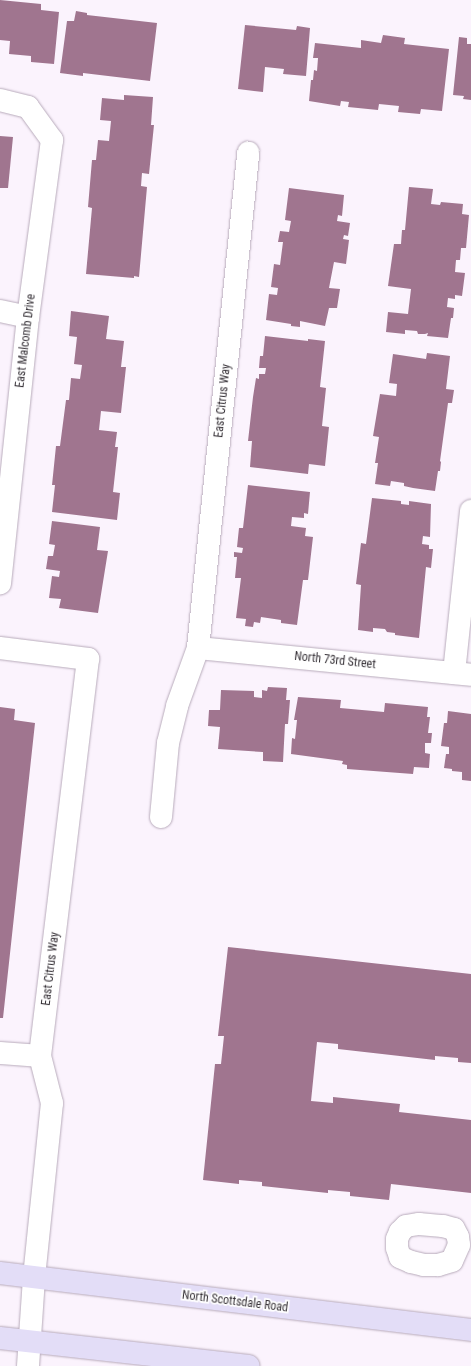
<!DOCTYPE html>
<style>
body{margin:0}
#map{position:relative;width:471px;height:1366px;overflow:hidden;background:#fbf3fd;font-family:"Roboto Condensed",sans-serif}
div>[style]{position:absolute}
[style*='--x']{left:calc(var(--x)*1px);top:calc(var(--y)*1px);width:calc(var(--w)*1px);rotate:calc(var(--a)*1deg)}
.building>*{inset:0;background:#a0758f}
.roads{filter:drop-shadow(0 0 1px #b8abbb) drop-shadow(0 0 1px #b8abbb)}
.minor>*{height:22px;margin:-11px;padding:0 11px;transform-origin:11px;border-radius:11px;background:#fff}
.major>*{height:22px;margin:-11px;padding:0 11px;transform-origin:11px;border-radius:11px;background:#e3ddf7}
span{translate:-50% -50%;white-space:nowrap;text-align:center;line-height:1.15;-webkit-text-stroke:3.5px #fff;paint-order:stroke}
.street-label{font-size:12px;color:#342f35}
</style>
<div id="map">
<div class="building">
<i style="clip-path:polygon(0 0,41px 4px,41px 10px,59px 12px,54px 64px,31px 62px,31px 56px,9px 54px,10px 41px,0 40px)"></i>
<i style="clip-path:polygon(76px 11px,87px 13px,87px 15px,157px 23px,150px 81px,83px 73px,83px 76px,60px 73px,67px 21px,74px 21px)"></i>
<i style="clip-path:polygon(245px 25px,296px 30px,297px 26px,310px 28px,306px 76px,283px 74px,284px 69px,265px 67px,263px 92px,238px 89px)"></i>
<i style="clip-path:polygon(383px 35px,405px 38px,404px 44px,449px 49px,442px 111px,421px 109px,420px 114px,398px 112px,399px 106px,379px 104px,378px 110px,348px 107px,349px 102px,341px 101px,340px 106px,309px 101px,311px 80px,313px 80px,314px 70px,317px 71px,318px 58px,313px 58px,315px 43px,361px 48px,361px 40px,381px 43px)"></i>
<i style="clip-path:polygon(459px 37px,467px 38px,467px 44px,471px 44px,471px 100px,463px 99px,464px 96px,453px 95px)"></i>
<i style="clip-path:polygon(124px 95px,153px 97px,151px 125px,154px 125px,149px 174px,142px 173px,141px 186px,147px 187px,139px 277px,134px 276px,134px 278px,86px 274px,92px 208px,88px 207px,92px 160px,96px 160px,98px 140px,109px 141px,111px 121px,100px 120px,102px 98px,124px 100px)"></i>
<i style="clip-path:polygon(0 136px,13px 137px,8px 188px,0 188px)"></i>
<i style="clip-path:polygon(409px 187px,433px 189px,431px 204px,440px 205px,441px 202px,463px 204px,462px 214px,469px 215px,466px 248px,461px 248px,460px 260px,456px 260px,455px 272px,465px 273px,462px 296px,455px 295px,455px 299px,448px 298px,447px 307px,454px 308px,453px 318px,451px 318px,448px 338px,427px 336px,428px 333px,425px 334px,418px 334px,417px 331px,405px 330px,405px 334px,386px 332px,388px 312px,408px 314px,411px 289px,388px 286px,394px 244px,401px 244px,402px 230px,405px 230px)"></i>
<i style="clip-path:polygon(289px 188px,344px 195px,342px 216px,338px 215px,337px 221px,350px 223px,348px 236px,344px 235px,343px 239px,349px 240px,346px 264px,334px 262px,329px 288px,340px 289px,337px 308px,329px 308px,325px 326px,300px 321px,300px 327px,291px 326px,291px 324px,266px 320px,269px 294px,277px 295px,278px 288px,271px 287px,274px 264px,280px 265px,283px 242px,278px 242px,280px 231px,289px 232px,291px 221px,285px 220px)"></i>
<i style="clip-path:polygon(71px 311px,109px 316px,106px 339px,124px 341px,121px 367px,126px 367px,121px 413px,101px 411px,99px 430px,117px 432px,115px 447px,118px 447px,113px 492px,120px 493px,117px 520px,52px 512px,55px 485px,52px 485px,56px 446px,60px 446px,66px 400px,69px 400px,71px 378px,80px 379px,82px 365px,74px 364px,77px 337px,69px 336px)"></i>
<i style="clip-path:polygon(265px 336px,308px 341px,308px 339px,325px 341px,320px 387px,326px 388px,322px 426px,329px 427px,325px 466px,309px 464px,308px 474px,250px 467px,252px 441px,248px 441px,253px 397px,256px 378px,259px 379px,259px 374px,265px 374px,266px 368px,259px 368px,260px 356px,263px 356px)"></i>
<i style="clip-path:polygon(427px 353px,450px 356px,446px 389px,454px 390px,452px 403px,448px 403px,440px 461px,441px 462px,440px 471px,438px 471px,435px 491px,413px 488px,404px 486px,404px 483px,391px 481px,390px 486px,375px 484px,378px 463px,375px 463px,379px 437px,373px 436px,380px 394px,396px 396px,397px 384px,389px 383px,393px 354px,426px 359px)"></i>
<i style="clip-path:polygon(248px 485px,310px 492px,308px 514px,304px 513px,304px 518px,292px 517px,291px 526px,306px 528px,305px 536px,313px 537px,308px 580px,303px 580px,297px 625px,281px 623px,281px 620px,261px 617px,260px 623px,254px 622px,253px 627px,245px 626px,246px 619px,236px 618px,241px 578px,235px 578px,237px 557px,234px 557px,234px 552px,242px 553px,243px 548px,237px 547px,239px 528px,243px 528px)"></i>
<i style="clip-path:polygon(372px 498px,401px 501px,401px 504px,409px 505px,409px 501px,431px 504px,430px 537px,423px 536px,422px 544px,429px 545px,429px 549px,433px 549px,431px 568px,426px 567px,419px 638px,395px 635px,395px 633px,387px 632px,385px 629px,373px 628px,373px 632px,358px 630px,361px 585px,356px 584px,361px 543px,366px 544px)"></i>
<i style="clip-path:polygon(52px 521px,100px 527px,97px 550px,108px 551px,98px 613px,59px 608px,61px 599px,49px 598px,52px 576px,59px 577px,60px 571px,46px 569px,48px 556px,53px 556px,55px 545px,49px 544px)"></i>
<i style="clip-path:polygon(268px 687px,287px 688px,286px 700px,290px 700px,288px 724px,285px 724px,283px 762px,263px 761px,263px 752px,218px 749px,220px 727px,208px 726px,209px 710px,220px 710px,221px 690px,254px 691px,254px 697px,262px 698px,262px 690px,267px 691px)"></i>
<i style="clip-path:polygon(298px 697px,341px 700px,340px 708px,384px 712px,385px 703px,428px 707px,427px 717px,430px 717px,428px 733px,432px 733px,431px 743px,425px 743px,425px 753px,430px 754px,429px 768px,414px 767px,413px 774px,347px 769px,347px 765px,342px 764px,343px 761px,291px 754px,292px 738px,295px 739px,297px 720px,294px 720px)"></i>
<i style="clip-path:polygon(0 707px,15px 709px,14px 720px,35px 723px,3px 1018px,0 1018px)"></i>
<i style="clip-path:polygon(448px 711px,471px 714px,471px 781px,462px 780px,462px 772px,452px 771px,452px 769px,444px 768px,446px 754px,449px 754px,449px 747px,441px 746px,444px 723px,447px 723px)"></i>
<i style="clip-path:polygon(228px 947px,471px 974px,471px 1063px,458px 1062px,458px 1058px,435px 1056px,435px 1060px,338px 1049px,338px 1044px,317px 1042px,311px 1101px,333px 1103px,333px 1097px,400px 1104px,399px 1112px,471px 1120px,471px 1193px,391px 1184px,389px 1200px,350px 1196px,350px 1192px,328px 1190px,328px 1193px,262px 1186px,262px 1182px,239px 1180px,239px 1184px,203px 1180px,215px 1064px,221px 1064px,224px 1036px,218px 1036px)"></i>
</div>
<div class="roads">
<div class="minor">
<i style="--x:0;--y:100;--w:29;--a:14"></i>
<i style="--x:28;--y:107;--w:41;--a:54"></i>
<i style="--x:52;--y:140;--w:179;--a:97.7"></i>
<i style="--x:28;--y:317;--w:268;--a:96"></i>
<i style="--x:0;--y:311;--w:29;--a:12"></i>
<i style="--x:0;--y:648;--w:89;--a:7.1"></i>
<i style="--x:88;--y:659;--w:400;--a:96.9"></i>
<i style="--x:40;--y:1056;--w:49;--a:75.7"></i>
<i style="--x:52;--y:1103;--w:176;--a:95.9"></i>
<i style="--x:34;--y:1278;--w:88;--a:93.9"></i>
<i style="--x:198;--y:648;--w:274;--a:5.6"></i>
<i style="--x:454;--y:673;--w:163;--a:-84"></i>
<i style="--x:161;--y:817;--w:74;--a:-84.6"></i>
<i style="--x:168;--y:743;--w:38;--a:-76"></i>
<i style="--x:177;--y:706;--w:62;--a:-70.1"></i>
<i style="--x:198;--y:648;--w:498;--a:-84.2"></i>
<i style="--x:0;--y:1053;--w:40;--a:4.3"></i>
<i style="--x:419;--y:1224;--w:24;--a:5"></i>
<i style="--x:443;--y:1226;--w:11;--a:15"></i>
<i style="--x:454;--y:1229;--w:9;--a:63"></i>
<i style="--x:458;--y:1237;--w:8;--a:83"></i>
<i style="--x:459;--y:1245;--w:17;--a:114"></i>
<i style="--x:452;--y:1261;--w:15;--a:164"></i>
<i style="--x:438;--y:1265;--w:14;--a:180"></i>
<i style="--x:424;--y:1265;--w:13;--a:-167"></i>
<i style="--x:411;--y:1262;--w:12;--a:-156"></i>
<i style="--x:400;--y:1257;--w:9;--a:-108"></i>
<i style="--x:397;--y:1248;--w:9;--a:-90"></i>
<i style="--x:397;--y:1239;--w:8;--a:-67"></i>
<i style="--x:400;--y:1232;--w:8;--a:-45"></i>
<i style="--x:406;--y:1226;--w:13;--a:-9"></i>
</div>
<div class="major">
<i style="--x:0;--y:1273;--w:474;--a:6.9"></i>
<i style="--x:0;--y:1338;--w:250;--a:6.4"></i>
</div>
</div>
<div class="street-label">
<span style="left:26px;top:341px;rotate:-83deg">East Malcomb Drive</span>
<span style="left:223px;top:401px;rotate:-84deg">East Citrus Way</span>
<span style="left:335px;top:661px;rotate:6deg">North 73rd Street</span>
<span style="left:51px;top:969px;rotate:-83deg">East Citrus Way</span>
<span style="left:235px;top:1302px;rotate:7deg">North Scottsdale Road</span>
</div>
</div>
